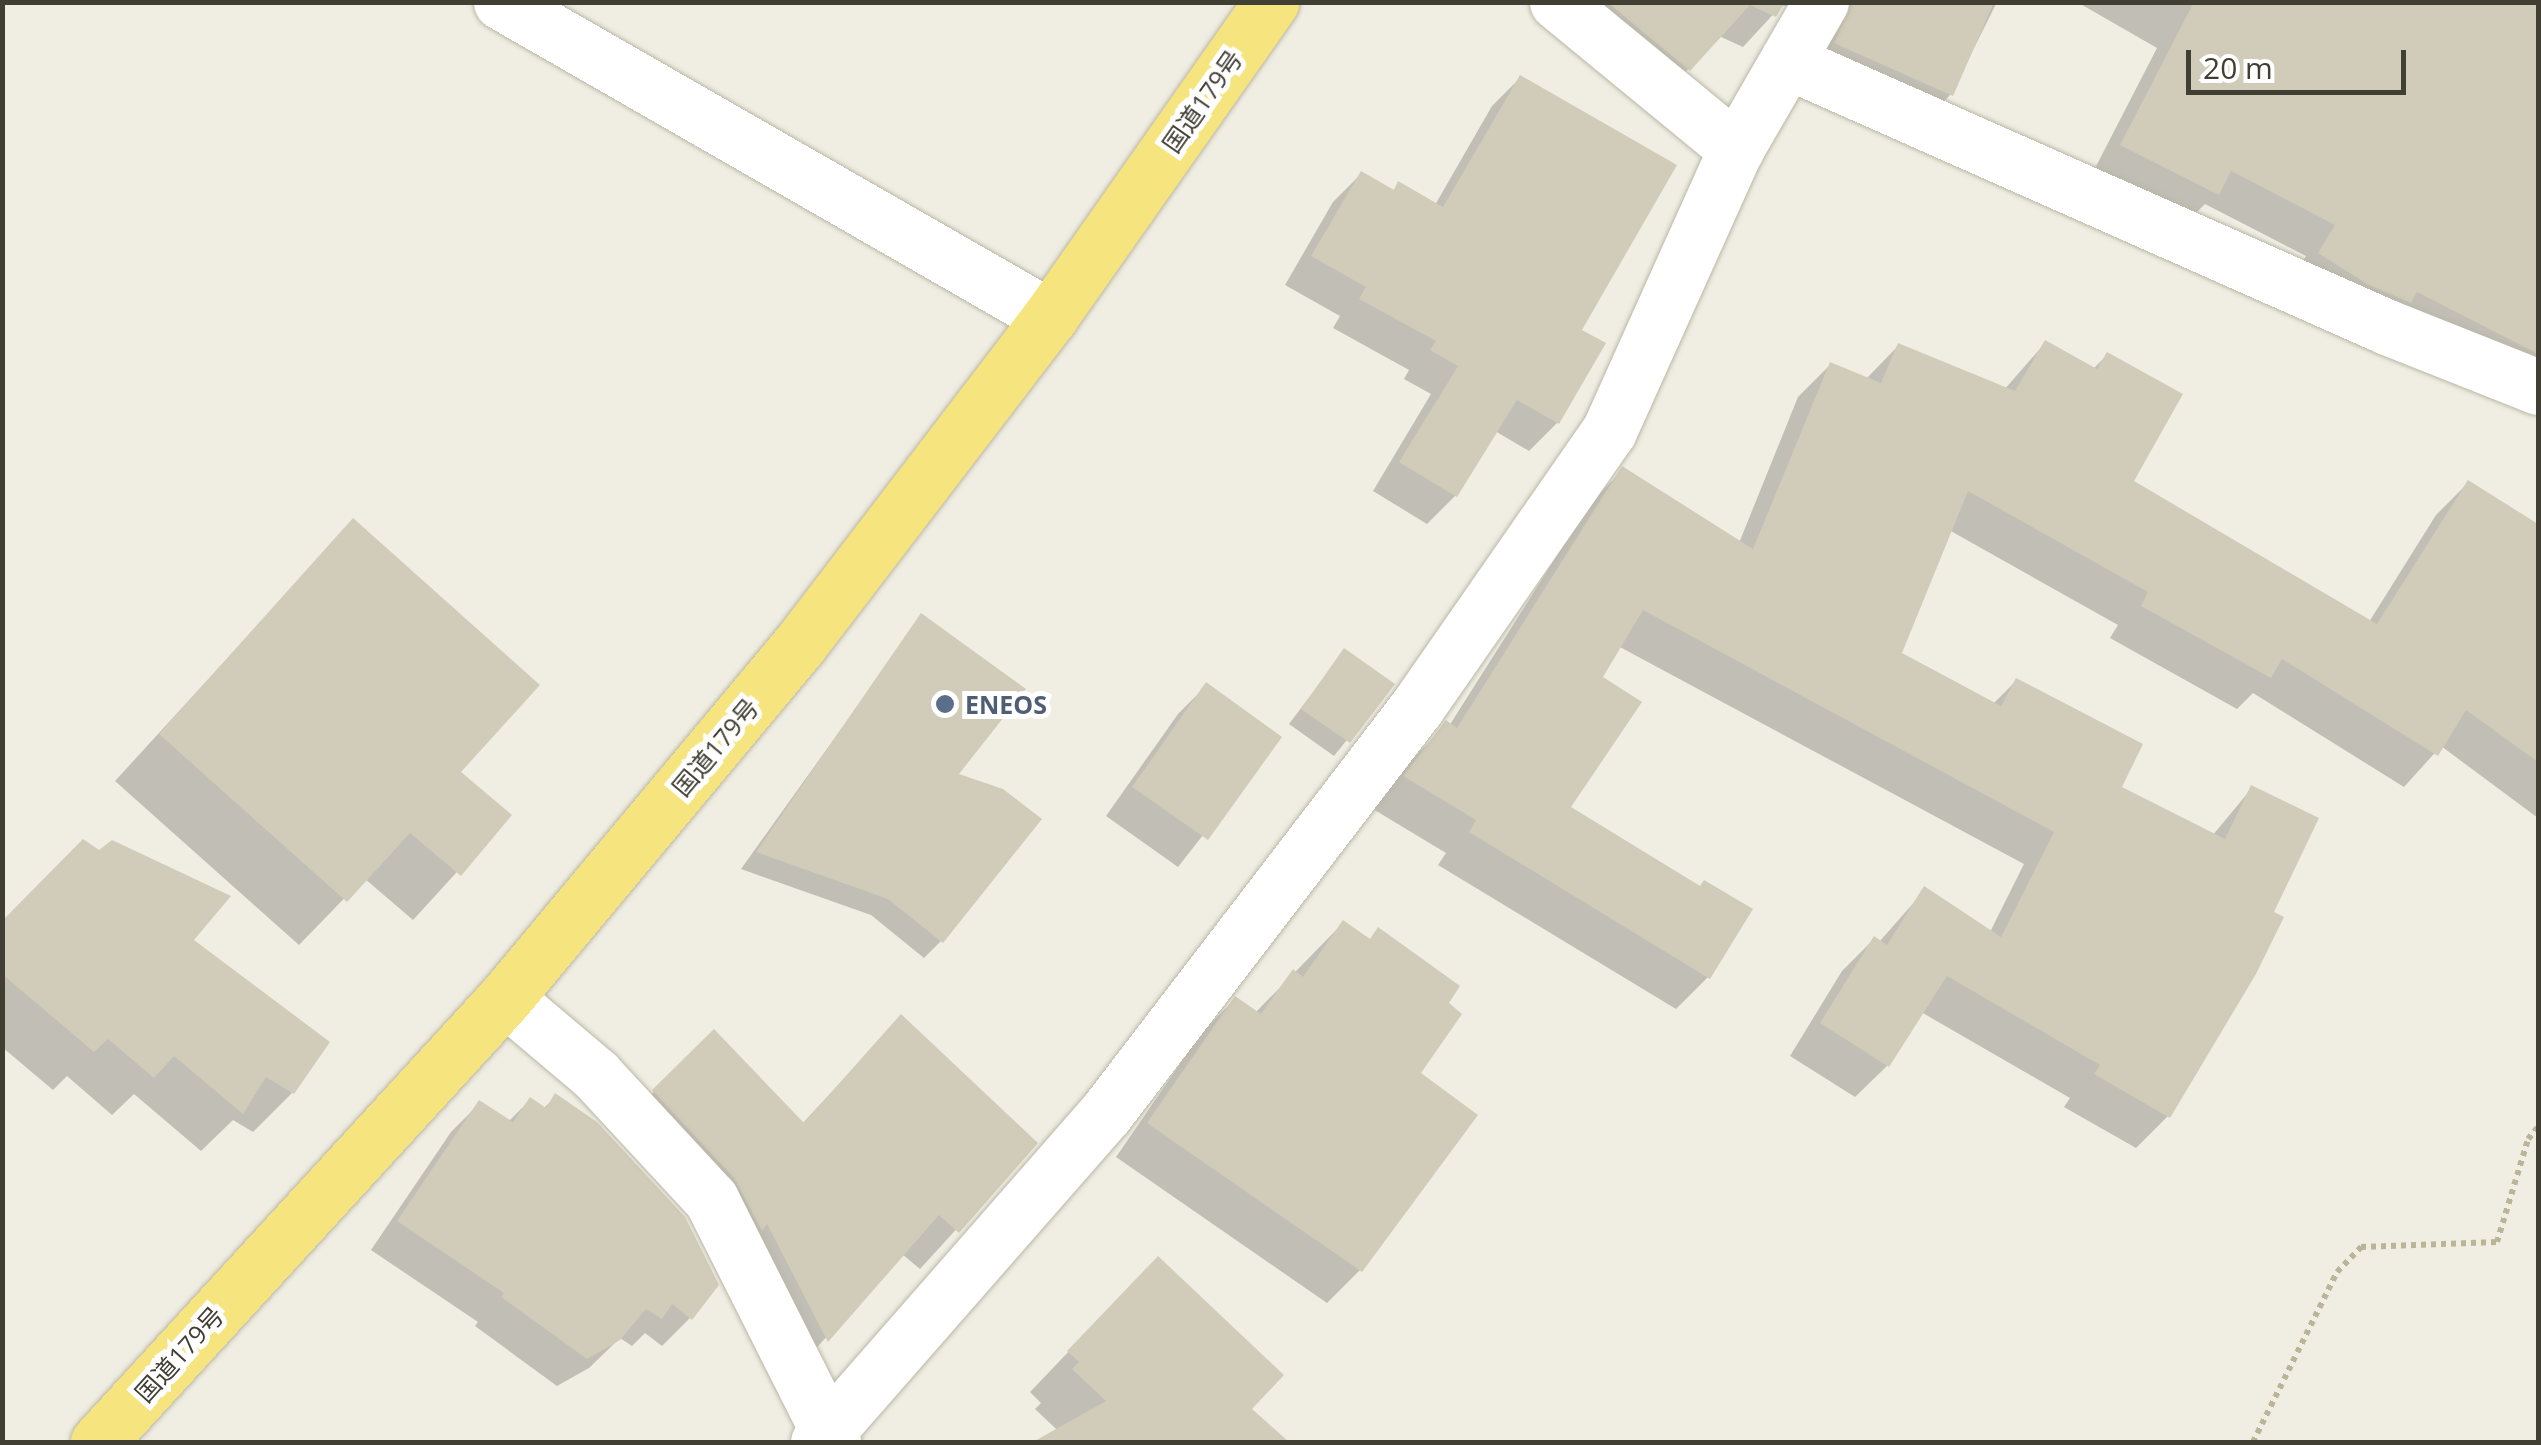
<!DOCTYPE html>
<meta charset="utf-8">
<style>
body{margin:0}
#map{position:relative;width:2541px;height:1445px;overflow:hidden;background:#f0eee3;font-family:"Open Sans","Noto Sans JP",sans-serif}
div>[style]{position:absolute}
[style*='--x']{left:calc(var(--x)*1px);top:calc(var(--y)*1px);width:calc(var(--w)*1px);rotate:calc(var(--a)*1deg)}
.shadow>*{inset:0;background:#0003}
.building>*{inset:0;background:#d1cbb9}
.path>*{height:6px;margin-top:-3px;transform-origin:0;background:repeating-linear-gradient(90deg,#bbb598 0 5px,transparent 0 10px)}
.roads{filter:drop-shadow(0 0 2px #bbb7a6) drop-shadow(0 0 2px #bbb7a6)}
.minor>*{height:55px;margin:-27.5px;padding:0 27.5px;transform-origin:27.5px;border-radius:27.5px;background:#fff}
.tertiary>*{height:55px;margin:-27.5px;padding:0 27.5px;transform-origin:27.5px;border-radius:27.5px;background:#fff}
.trunk>*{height:55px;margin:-27.5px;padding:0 27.5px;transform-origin:27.5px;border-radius:27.5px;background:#f6e47e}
.dots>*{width:28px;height:28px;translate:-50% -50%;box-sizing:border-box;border:5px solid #fff;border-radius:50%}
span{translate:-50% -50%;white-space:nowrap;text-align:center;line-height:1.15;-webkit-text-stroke:10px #fff;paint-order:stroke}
.street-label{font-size:25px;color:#413e33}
.service-label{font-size:25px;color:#4e5e75;font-weight:700}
.left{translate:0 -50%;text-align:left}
.frame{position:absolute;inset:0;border:5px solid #413e33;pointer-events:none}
.scale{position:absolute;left:2186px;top:50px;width:220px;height:45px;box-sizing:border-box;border:5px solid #413e33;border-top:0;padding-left:12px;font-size:30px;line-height:35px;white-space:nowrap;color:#413e33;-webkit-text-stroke:8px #fff;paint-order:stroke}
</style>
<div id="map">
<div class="shadow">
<i style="clip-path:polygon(1526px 2px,1849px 2px,1856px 15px,1855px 2px,1997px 2px,1951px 94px,1920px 126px,1804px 74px,1804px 5px,1781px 6px,1743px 47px,1719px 36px,1658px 101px,1545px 8px)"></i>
<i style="clip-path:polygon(2077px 2px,2538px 2px,2538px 398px,2288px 285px,2306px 256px,2205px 204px,2185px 224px,2091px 176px,2157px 48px)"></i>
<i style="clip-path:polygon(1520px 78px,1579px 330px,1557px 423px,1529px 451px,1495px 431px,1455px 496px,1427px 524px,1373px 491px,1431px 394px,1404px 379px,1409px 370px,1333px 328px,1340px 316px,1285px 285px,1333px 202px,1361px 174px,1392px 192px,1399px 184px,1435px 205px,1492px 106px)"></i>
<i style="clip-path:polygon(2045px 343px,2093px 369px,2107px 355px,2130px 482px,2369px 622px,2436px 515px,2468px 483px,2538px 548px,2538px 818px,2441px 746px,2404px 787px,2253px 693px,2237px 709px,2110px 638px,2118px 625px,1949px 530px,1899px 654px,1993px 704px,2016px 681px,2118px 788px,2212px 836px,2252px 788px,2168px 1116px,2136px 1148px,2064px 1107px,2070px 1098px,1921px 1012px,1888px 1065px,1855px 1097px,1790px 1056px,1842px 971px,1874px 939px,1879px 942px,1925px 890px,1990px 932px,2024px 864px,1618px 646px,1599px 677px,1568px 808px,1699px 888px,1708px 977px,1676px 1009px,1438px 865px,1446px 853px,1373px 809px,1414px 756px,1449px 726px,1591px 502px,1623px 470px,1739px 543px,1798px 397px,1830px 365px,1866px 379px,1898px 346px,2004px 390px)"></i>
<i style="clip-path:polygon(353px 521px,457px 773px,509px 815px,413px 920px,364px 878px,299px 945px,115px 781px)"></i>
<i style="clip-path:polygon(922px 616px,955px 775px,941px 941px,924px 958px,871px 915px,741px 869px)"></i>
<i style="clip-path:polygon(1344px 651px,1391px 685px,1334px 756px,1289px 724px)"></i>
<i style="clip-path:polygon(1207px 685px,1279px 738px,1178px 867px,1106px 816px,1178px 714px)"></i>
<i style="clip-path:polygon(1343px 923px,1368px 941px,1378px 931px,1445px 1004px,1418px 1074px,1360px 1270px,1327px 1303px,1116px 1157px,1202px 1032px,1235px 999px,1255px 1013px)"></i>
<i style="clip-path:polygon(2px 924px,191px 941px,292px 1093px,253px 1132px,233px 1120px,201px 1151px,134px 1094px,112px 1115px,67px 1076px,53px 1090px,2px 1047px)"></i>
<i style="clip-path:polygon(901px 1017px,1035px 1143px,920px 1269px,902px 1254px,789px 1378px,697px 1216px,616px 1129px,714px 1033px,802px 1124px)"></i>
<i style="clip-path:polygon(555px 1097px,690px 1318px,662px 1346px,645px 1333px,632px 1346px,620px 1338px,589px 1368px,557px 1386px,475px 1326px,478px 1322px,371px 1250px,451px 1132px,480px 1103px,508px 1122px,530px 1100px,543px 1109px)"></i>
<i style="clip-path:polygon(1119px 1299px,1248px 1409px,1278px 1436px,1271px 1442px,1070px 1442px,1035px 1409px,1041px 1403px,1030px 1392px)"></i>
</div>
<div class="building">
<i style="clip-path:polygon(1607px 2px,1785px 2px,1776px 17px,1750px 5px,1690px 71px)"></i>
<i style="clip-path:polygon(1852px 2px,1994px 2px,1953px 96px,1834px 43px)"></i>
<i style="clip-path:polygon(2194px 2px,2538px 2px,2538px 354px,2417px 292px,2411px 303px,2367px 284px,2318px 253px,2335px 225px,2231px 171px,2219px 195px,2120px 145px)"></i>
<i style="clip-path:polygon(1520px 75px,1677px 165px,1582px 330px,1606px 343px,1559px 424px,1517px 400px,1457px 497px,1399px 462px,1458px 366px,1430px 350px,1436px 341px,1359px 299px,1366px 287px,1311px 256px,1361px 171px,1394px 190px,1398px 181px,1443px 207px)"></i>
<i style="clip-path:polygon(2045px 340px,2097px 369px,2107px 352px,2183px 394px,2134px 481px,2377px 624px,2468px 480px,2538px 524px,2538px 762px,2466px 710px,2438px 756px,2282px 659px,2271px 678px,2141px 606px,2148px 592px,1968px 491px,1902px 653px,2001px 706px,2016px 678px,2143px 744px,2122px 787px,2225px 839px,2251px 785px,2319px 818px,2274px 912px,2284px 917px,2256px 974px,2170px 1118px,2094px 1074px,2100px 1065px,1947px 976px,1889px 1067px,1820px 1023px,1874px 936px,1887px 945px,1924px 886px,2001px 937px,2054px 832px,1643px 610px,1603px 677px,1642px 702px,1571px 807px,1700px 886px,1704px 880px,1753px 909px,1710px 979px,1469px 832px,1476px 820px,1403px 776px,1446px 720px,1457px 728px,1622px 466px,1753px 549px,1830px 362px,1881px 383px,1898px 343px,2015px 391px)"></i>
<i style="clip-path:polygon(353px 518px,540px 685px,461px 772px,512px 815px,461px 876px,410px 833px,347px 902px,159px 734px)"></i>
<i style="clip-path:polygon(921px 613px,1026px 689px,959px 774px,1003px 789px,1042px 819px,943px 943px,888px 899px,756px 852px)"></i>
<i style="clip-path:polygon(1344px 648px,1395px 684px,1350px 743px,1301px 709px)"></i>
<i style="clip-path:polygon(1206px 682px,1282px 737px,1208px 840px,1132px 787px)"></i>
<i style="clip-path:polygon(83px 839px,99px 850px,112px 840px,231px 896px,194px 940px,330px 1042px,294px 1094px,266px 1077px,243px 1114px,174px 1056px,154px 1078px,108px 1039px,94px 1052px,2px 974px,2px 921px)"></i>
<i style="clip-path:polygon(1343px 920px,1370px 939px,1378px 927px,1460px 986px,1449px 1003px,1462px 1014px,1421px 1073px,1478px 1115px,1362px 1272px,1147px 1123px,1235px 996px,1261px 1014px,1293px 969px,1303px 977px)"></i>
<i style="clip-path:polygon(901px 1014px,1038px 1143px,959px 1233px,939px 1215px,828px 1342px,767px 1224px,762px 1231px,734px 1178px,652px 1090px,714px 1029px,804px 1123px)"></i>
<i style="clip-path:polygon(555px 1093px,597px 1122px,685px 1217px,719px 1285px,692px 1320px,672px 1304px,662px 1319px,646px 1309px,620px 1340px,587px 1359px,501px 1297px,504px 1293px,397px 1221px,479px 1100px,513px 1122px,530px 1097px,546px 1108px)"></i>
<i style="clip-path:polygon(1158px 1256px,1284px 1375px,1252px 1409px,1289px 1442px,1033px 1442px,1106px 1401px,1072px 1369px,1079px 1362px,1067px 1351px)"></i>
</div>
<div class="path">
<i style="--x:2253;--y:1442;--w:190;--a:-63.7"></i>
<i style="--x:2337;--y:1272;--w:35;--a:-46"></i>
<i style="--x:2361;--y:1247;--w:136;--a:-2.1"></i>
<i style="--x:2497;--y:1242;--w:108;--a:-73.2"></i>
<i style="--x:2528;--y:1139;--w:16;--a:-50"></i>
</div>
<div class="roads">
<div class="minor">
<i style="--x:1557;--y:2;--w:232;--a:39.4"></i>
<i style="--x:1787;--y:61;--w:656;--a:23.91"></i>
<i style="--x:2387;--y:327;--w:162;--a:21.7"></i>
<i style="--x:505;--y:998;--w:119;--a:40.2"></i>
<i style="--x:596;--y:1075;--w:169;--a:47.2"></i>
<i style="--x:711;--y:1199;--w:272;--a:63.3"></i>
<i style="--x:818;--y:1442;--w:437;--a:-48.8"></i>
<i style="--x:1106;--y:1113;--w:511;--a:-52.55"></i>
<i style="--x:1417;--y:707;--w:336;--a:-55.2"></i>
<i style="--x:1609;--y:431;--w:309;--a:-65.8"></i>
<i style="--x:1736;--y:149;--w:170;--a:-60"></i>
</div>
<div class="tertiary">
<i style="--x:501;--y:2;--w:633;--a:29.85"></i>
</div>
<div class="trunk">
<i style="--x:98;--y:1442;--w:602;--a:-47.49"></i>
<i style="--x:505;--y:998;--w:461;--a:-50.2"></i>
<i style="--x:800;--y:644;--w:412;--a:-52.6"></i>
<i style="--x:1050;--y:317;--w:385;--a:-54.9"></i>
</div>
</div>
<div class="dots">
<i style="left:945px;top:704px;background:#5c6f8a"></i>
</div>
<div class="street-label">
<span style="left:1202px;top:101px;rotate:-55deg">国道179号</span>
<span style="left:715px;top:747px;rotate:-50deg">国道179号</span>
<span style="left:179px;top:1354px;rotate:-48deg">国道179号</span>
</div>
<div class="service-label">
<span class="left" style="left:965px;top:704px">ENEOS</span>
</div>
<div class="frame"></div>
<div class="scale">20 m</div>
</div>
